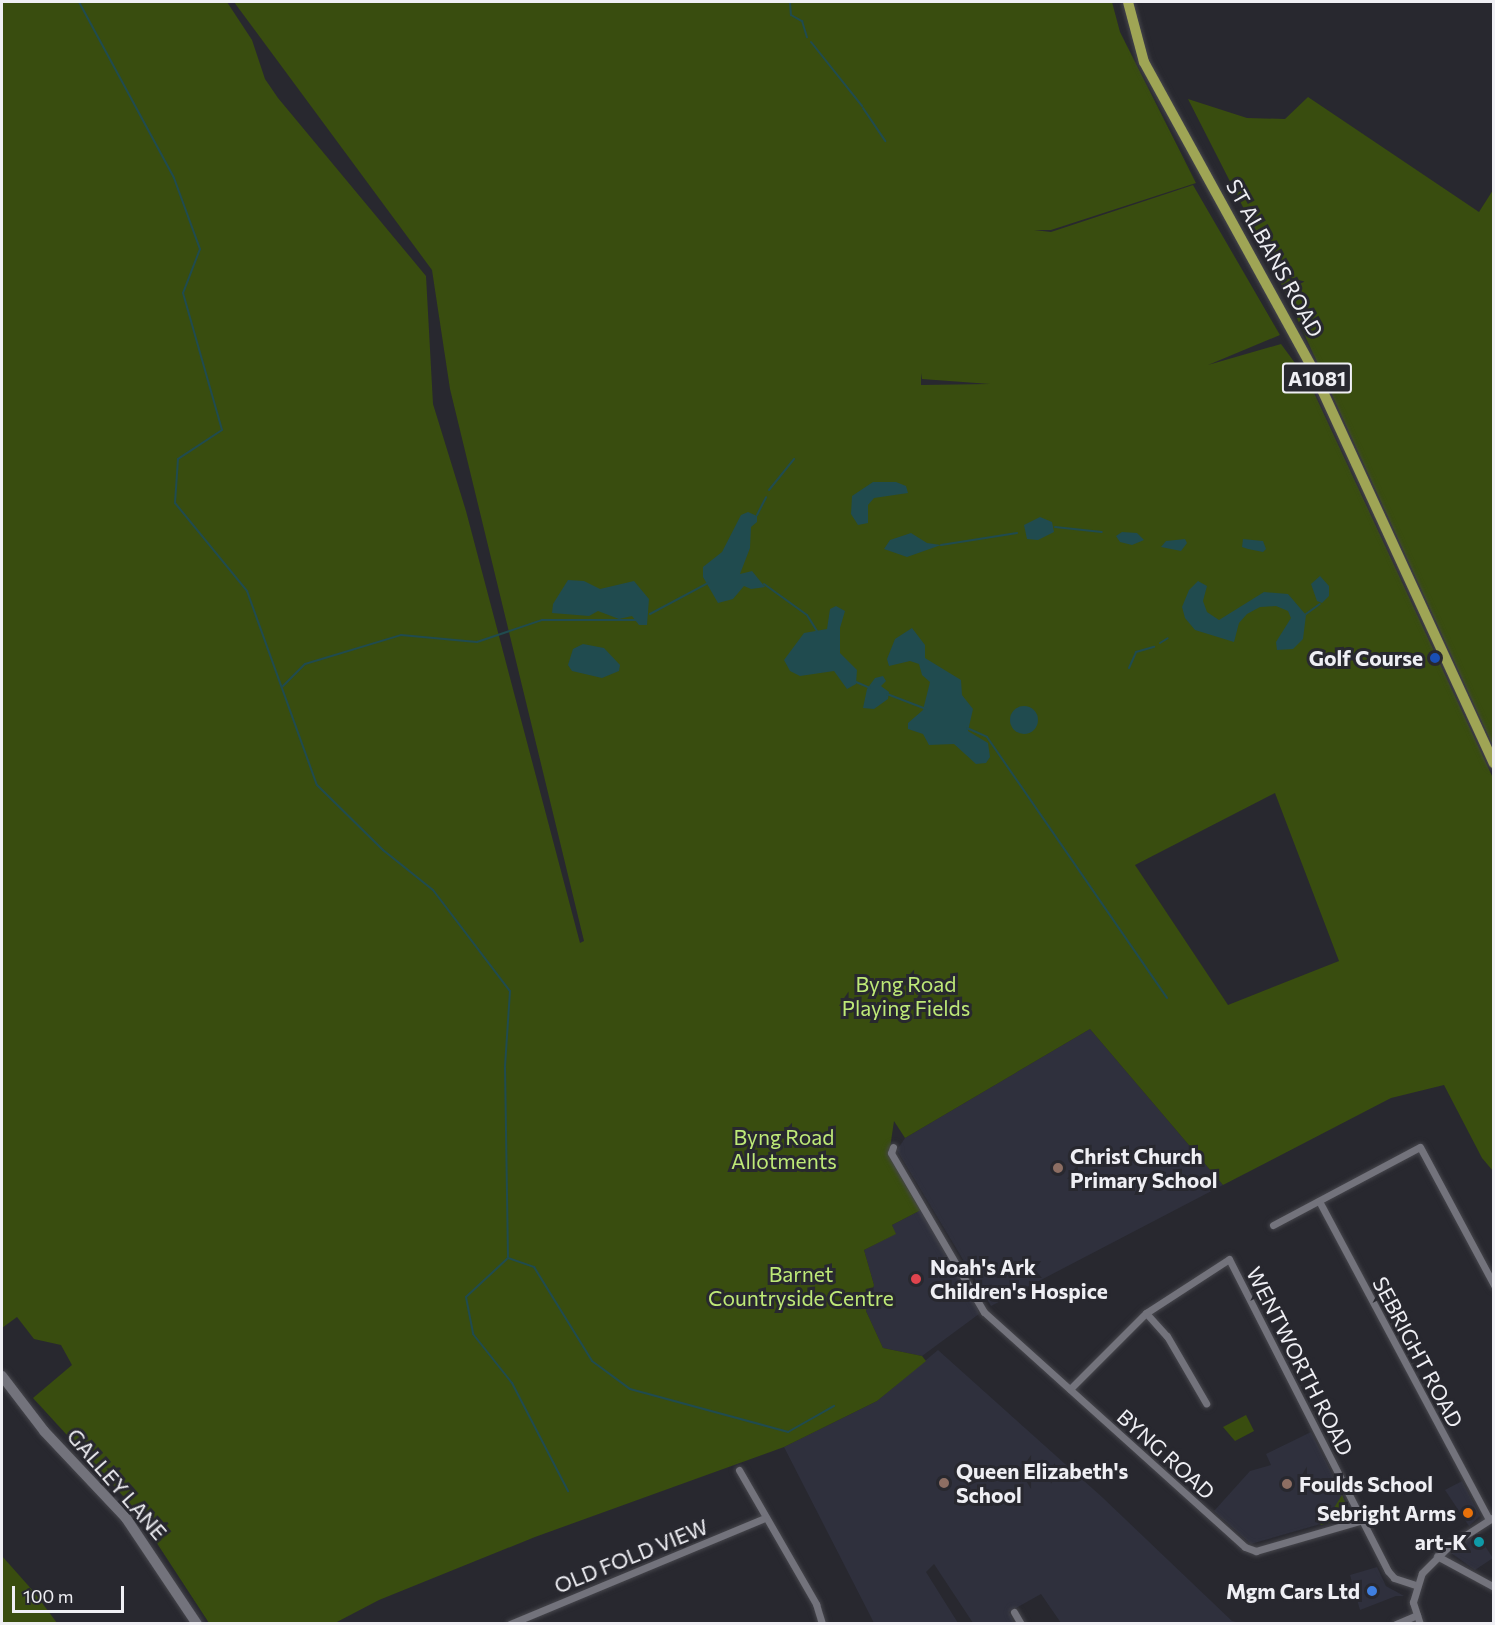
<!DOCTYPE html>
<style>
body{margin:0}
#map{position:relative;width:1495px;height:1625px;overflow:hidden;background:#28282f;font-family:Commissioner,sans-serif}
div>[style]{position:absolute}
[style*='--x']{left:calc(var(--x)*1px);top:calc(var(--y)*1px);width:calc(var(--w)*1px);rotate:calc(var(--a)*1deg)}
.built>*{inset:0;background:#2f303d}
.green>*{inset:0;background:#394d0f}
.water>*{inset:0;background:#204b4f}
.round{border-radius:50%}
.stream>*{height:2px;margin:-1px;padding:0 1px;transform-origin:1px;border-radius:1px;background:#204b4f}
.roads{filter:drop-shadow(0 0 2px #46464c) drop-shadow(0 0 2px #46464c)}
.street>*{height:7px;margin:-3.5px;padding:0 3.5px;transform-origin:3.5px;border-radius:3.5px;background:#73737c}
.secondary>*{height:10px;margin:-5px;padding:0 5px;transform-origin:5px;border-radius:5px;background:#73737c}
.primary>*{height:10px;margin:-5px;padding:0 5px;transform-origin:5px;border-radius:5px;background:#9fa555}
.dots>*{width:16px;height:16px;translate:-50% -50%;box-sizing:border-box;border:3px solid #28282f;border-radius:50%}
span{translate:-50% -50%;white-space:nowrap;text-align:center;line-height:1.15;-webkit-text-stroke:6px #28282f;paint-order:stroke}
.shield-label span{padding:2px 4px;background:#28282f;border:2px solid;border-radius:4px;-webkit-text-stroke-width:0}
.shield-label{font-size:20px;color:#efeff4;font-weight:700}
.street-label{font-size:21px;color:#efeff4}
.poi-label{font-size:21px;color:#efeff4;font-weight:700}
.right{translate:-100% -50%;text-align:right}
.left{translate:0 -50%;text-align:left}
.park-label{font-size:21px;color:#bee977}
.frame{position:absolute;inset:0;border:3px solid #efeff4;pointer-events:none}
.scale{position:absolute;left:12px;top:1586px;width:112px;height:27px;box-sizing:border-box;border:3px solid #efeff4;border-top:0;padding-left:8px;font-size:18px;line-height:21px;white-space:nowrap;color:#efeff4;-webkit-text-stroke:4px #28282f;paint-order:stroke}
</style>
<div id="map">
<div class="built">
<i style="clip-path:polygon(1090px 1029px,1223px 1185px,991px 1306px,897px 1150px,905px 1138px)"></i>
<i style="clip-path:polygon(921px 1210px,977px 1304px,979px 1314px,922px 1356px,883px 1348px,866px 1311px,874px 1285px,864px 1250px,895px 1234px,892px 1225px)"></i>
<i style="clip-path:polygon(938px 1350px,1102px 1497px,1232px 1621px,1240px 1623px,1061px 1623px,1041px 1594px,1009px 1612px,1014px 1623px,973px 1623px,934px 1564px,926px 1572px,958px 1623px,874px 1623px,784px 1447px,877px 1401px)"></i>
<i style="clip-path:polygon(1311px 1432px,1352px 1515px,1251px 1544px,1214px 1511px,1250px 1471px,1271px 1465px,1266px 1454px)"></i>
<i style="clip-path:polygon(1462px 1481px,1480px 1516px,1469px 1526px,1445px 1490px)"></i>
<i style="clip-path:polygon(1477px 1534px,1493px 1558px,1475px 1570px,1451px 1553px)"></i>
<i style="clip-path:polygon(1377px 1567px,1386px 1586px,1404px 1596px,1396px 1596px,1360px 1610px,1350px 1575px)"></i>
</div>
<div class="green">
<i style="clip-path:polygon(evenodd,2px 2px,227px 2px,252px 40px,265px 79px,278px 98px,426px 276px,433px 404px,466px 511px,580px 943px,584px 941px,450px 389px,432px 270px,234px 2px,1112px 2px,1120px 32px,1196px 183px,1051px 230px,1034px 230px,1051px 232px,1193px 185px,1280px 335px,1208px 365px,1281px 344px,1309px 382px,1493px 778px,1493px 1171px,1482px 1158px,1444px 1085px,1391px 1098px,1223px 1185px,1090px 1029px,905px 1138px,894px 1121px,889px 1155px,921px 1210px,892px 1225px,896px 1234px,864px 1250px,874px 1285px,866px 1311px,883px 1348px,922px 1356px,926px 1361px,877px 1401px,784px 1447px,535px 1537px,379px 1600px,335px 1623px,209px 1623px,134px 1508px,33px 1398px,72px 1365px,61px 1345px,34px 1339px,17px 1317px,2px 1328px,2px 2px,921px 373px,922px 379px,990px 384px,921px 385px,921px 373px,2px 2px,1275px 793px,1339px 961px,1228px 1005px,1135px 865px,1275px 793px)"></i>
<i style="clip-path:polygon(1308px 97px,1479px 212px,1493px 190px,1493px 746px,1273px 266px,1188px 99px,1247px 118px,1285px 119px)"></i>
<i style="clip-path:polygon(1246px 1415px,1254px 1431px,1235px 1441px,1223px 1427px)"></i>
<i style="clip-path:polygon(1342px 1495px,1351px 1516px,1321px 1525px,1319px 1521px,1329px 1516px)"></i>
<i style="clip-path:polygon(2px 1556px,34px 1592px,57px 1623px,2px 1623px)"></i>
</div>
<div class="water">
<i style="clip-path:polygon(873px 482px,896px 482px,906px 486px,908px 493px,874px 498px,868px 505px,868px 523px,858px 525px,851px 514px,852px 496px)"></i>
<i style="clip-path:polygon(748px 512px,757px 516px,757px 522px,751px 527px,750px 548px,740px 574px,752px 571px,765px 587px,751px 589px,744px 586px,733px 599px,718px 603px,703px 577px,703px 567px,722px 552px,741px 515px)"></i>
<i style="clip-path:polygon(1040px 517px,1052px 522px,1054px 532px,1038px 540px,1027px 539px,1024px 525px)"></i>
<i style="clip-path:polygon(1122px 532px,1137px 533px,1144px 540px,1132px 545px,1120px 542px,1116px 536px)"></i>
<i style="clip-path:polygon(911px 533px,927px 543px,941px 545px,907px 557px,884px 549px,890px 540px)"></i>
<i style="clip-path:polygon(1185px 539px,1187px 543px,1181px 551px,1161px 547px,1166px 541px)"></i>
<i style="clip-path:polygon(1243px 539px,1263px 541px,1266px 549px,1263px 552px,1248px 549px,1242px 547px)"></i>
<i style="clip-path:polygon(1320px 576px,1329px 586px,1329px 596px,1322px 603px,1317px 601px,1311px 584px)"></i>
<i style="clip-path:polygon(568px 580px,584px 581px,600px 589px,634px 581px,649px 599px,647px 625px,639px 625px,632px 616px,619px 619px,598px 611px,589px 616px,552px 613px,553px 604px)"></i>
<i style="clip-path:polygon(1198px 581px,1207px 586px,1203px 601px,1207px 612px,1219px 620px,1264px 592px,1288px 594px,1306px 615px,1303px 639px,1293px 649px,1277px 650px,1276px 642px,1291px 618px,1288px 611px,1276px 606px,1260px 607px,1247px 614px,1239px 623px,1234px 642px,1195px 630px,1185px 618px,1182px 607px,1189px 590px)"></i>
<i style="clip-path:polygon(836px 606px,845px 611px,840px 628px,840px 653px,857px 670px,856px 684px,847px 689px,834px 671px,800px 676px,790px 671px,784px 660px,804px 633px,827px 629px,830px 609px)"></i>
<i style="clip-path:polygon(912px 628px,925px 645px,925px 658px,961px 680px,962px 695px,973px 709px,968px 731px,988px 743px,990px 757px,986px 763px,976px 764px,954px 744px,929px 745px,923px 734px,908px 729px,908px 723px,923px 710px,930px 682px,922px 675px,919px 664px,910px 661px,889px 666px,887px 659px,895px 639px)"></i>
<i style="clip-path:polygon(583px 644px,604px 648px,620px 665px,619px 671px,602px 678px,572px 671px,568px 665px,573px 649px)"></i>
<i style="clip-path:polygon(883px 676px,886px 681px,881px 686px,889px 692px,888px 699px,874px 709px,863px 708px,867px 689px,875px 678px)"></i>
<i class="round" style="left:1010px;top:706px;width:28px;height:28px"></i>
</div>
<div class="stream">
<i style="--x:79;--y:2;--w:200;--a:61.6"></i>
<i style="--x:174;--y:178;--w:76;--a:69.9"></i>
<i style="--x:200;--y:249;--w:47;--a:111.1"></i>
<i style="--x:183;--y:293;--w:142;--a:74.1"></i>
<i style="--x:222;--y:430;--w:53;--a:146.6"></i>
<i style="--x:178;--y:459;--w:44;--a:93.9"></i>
<i style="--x:175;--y:503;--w:114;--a:50.7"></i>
<i style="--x:247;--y:591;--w:206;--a:70.2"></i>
<i style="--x:317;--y:785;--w:93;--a:44.6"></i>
<i style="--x:383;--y:850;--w:64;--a:38.7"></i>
<i style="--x:433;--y:890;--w:127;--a:52.7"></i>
<i style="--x:510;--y:991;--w:76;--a:93.8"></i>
<i style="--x:505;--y:1067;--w:191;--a:89.1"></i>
<i style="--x:508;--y:1258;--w:57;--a:137.1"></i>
<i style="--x:466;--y:1297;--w:38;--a:79"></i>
<i style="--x:473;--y:1334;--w:63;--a:51.5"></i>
<i style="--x:512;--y:1383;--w:122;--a:62.6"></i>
<i style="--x:790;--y:2;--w:13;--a:86"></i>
<i style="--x:791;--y:15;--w:13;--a:29"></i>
<i style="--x:802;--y:21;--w:17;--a:73"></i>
<i style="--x:811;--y:42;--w:82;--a:51.4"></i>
<i style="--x:863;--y:108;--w:40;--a:56"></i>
<i style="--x:769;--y:490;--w:40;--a:-51"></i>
<i style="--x:757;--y:515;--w:20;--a:-63"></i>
<i style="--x:1055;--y:527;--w:47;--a:6.1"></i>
<i style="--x:941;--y:545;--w:77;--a:-9"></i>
<i style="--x:764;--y:584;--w:53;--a:35.8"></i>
<i style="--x:807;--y:615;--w:19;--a:58"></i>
<i style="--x:650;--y:614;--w:66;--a:-28.1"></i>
<i style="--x:1306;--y:614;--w:17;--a:-36"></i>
<i style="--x:1160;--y:643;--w:9;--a:-32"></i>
<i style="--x:1129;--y:668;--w:17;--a:-66"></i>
<i style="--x:1136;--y:652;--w:19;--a:-16"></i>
<i style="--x:856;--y:682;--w:15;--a:23"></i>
<i style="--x:283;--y:686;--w:31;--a:-45"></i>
<i style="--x:305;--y:664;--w:100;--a:-16.8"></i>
<i style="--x:401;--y:635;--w:76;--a:5.3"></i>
<i style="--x:477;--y:642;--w:69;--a:-18.7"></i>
<i style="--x:542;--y:620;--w:97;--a:0"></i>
<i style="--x:887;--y:694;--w:42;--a:21"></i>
<i style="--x:967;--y:728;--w:22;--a:24"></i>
<i style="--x:987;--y:737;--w:317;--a:55.4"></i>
<i style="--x:508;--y:1258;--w:28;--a:19"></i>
<i style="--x:534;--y:1267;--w:110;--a:58.3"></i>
<i style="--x:592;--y:1361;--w:47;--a:36.4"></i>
<i style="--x:630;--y:1389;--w:164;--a:15.2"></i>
<i style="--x:788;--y:1432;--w:53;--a:-29.5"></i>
</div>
<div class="roads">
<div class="street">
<i style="--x:893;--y:1147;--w:6;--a:108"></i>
<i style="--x:891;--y:1153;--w:184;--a:59.7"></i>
<i style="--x:984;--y:1312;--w:351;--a:42"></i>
<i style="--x:1245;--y:1547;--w:12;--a:20"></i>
<i style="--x:1256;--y:1551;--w:111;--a:-16.2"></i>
<i style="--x:1319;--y:1201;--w:361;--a:61.9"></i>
<i style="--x:1273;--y:1225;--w:166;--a:-28"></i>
<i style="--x:1420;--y:1147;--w:157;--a:61.8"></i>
<i style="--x:1146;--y:1313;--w:31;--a:48"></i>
<i style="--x:1167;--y:1336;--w:78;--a:59.8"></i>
<i style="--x:1070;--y:1389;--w:107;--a:-45"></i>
<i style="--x:1146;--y:1313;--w:99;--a:-33"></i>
<i style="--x:1229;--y:1259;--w:350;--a:63"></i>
<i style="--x:1388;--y:1571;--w:9;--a:49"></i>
<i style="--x:1394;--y:1578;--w:23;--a:18"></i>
<i style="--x:739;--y:1470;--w:155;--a:60.1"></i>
<i style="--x:816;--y:1604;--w:21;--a:73"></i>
<i style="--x:1437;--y:1556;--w:65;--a:28.5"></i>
<i style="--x:1014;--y:1612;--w:14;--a:60"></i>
<i style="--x:510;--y:1624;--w:276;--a:-22.6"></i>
<i style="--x:1396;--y:1624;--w:23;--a:-23"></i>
<i style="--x:1420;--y:1624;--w:23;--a:-108"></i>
<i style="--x:1413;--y:1602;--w:30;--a:-73"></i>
<i style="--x:1422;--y:1573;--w:40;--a:-45"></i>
<i style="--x:1450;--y:1545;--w:52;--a:-32.5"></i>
</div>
<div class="secondary">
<i style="--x:2;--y:1376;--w:69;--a:52.6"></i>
<i style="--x:44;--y:1431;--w:120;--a:46.7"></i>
<i style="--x:126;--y:1518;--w:128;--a:56.2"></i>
</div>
<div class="primary">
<i style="--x:1128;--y:2;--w:62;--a:75.1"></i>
<i style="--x:1144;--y:62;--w:349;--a:61.2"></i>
<i style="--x:1312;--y:368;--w:435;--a:65.3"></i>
</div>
</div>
<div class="dots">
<i style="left:1435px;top:658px;background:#1a4fb4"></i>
<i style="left:1058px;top:1168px;background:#8d6e63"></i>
<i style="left:916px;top:1279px;background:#e0444e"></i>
<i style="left:944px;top:1483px;background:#8d6e63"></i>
<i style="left:1287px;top:1484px;background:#8d6e63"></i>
<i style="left:1468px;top:1513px;background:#e8710a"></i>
<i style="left:1479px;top:1542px;background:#0f9aa8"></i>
<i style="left:1372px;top:1591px;background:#3f7fe0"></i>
</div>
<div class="shield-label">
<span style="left:1317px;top:378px">A1081</span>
</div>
<div class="street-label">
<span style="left:1275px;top:258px;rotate:61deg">ST ALBANS ROAD</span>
<span style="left:1418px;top:1352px;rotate:62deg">SEBRIGHT ROAD</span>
<span style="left:1300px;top:1361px;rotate:63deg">WENTWORTH ROAD</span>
<span style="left:1166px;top:1454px;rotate:42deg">BYNG ROAD</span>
<span style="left:117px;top:1484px;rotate:49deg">GALLEY LANE</span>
<span style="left:631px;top:1556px;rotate:-22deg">OLD FOLD VIEW</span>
</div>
<div class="poi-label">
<span class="right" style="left:1423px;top:658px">Golf Course</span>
<span class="left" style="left:1070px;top:1168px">Christ Church<br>Primary School</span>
<span class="left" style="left:930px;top:1279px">Noah's Ark<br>Children's Hospice</span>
<span class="left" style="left:956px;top:1483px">Queen Elizabeth's<br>School</span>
<span class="left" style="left:1299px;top:1484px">Foulds School</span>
<span class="right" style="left:1456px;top:1513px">Sebright Arms</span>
<span class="right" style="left:1467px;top:1542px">art-K</span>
<span class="right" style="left:1360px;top:1591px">Mgm Cars Ltd</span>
</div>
<div class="park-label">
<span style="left:906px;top:996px">Byng Road<br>Playing Fields</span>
<span style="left:784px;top:1149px">Byng Road<br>Allotments</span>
<span style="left:801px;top:1286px">Barnet<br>Countryside Centre</span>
</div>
<div class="frame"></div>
<div class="scale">100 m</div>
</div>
